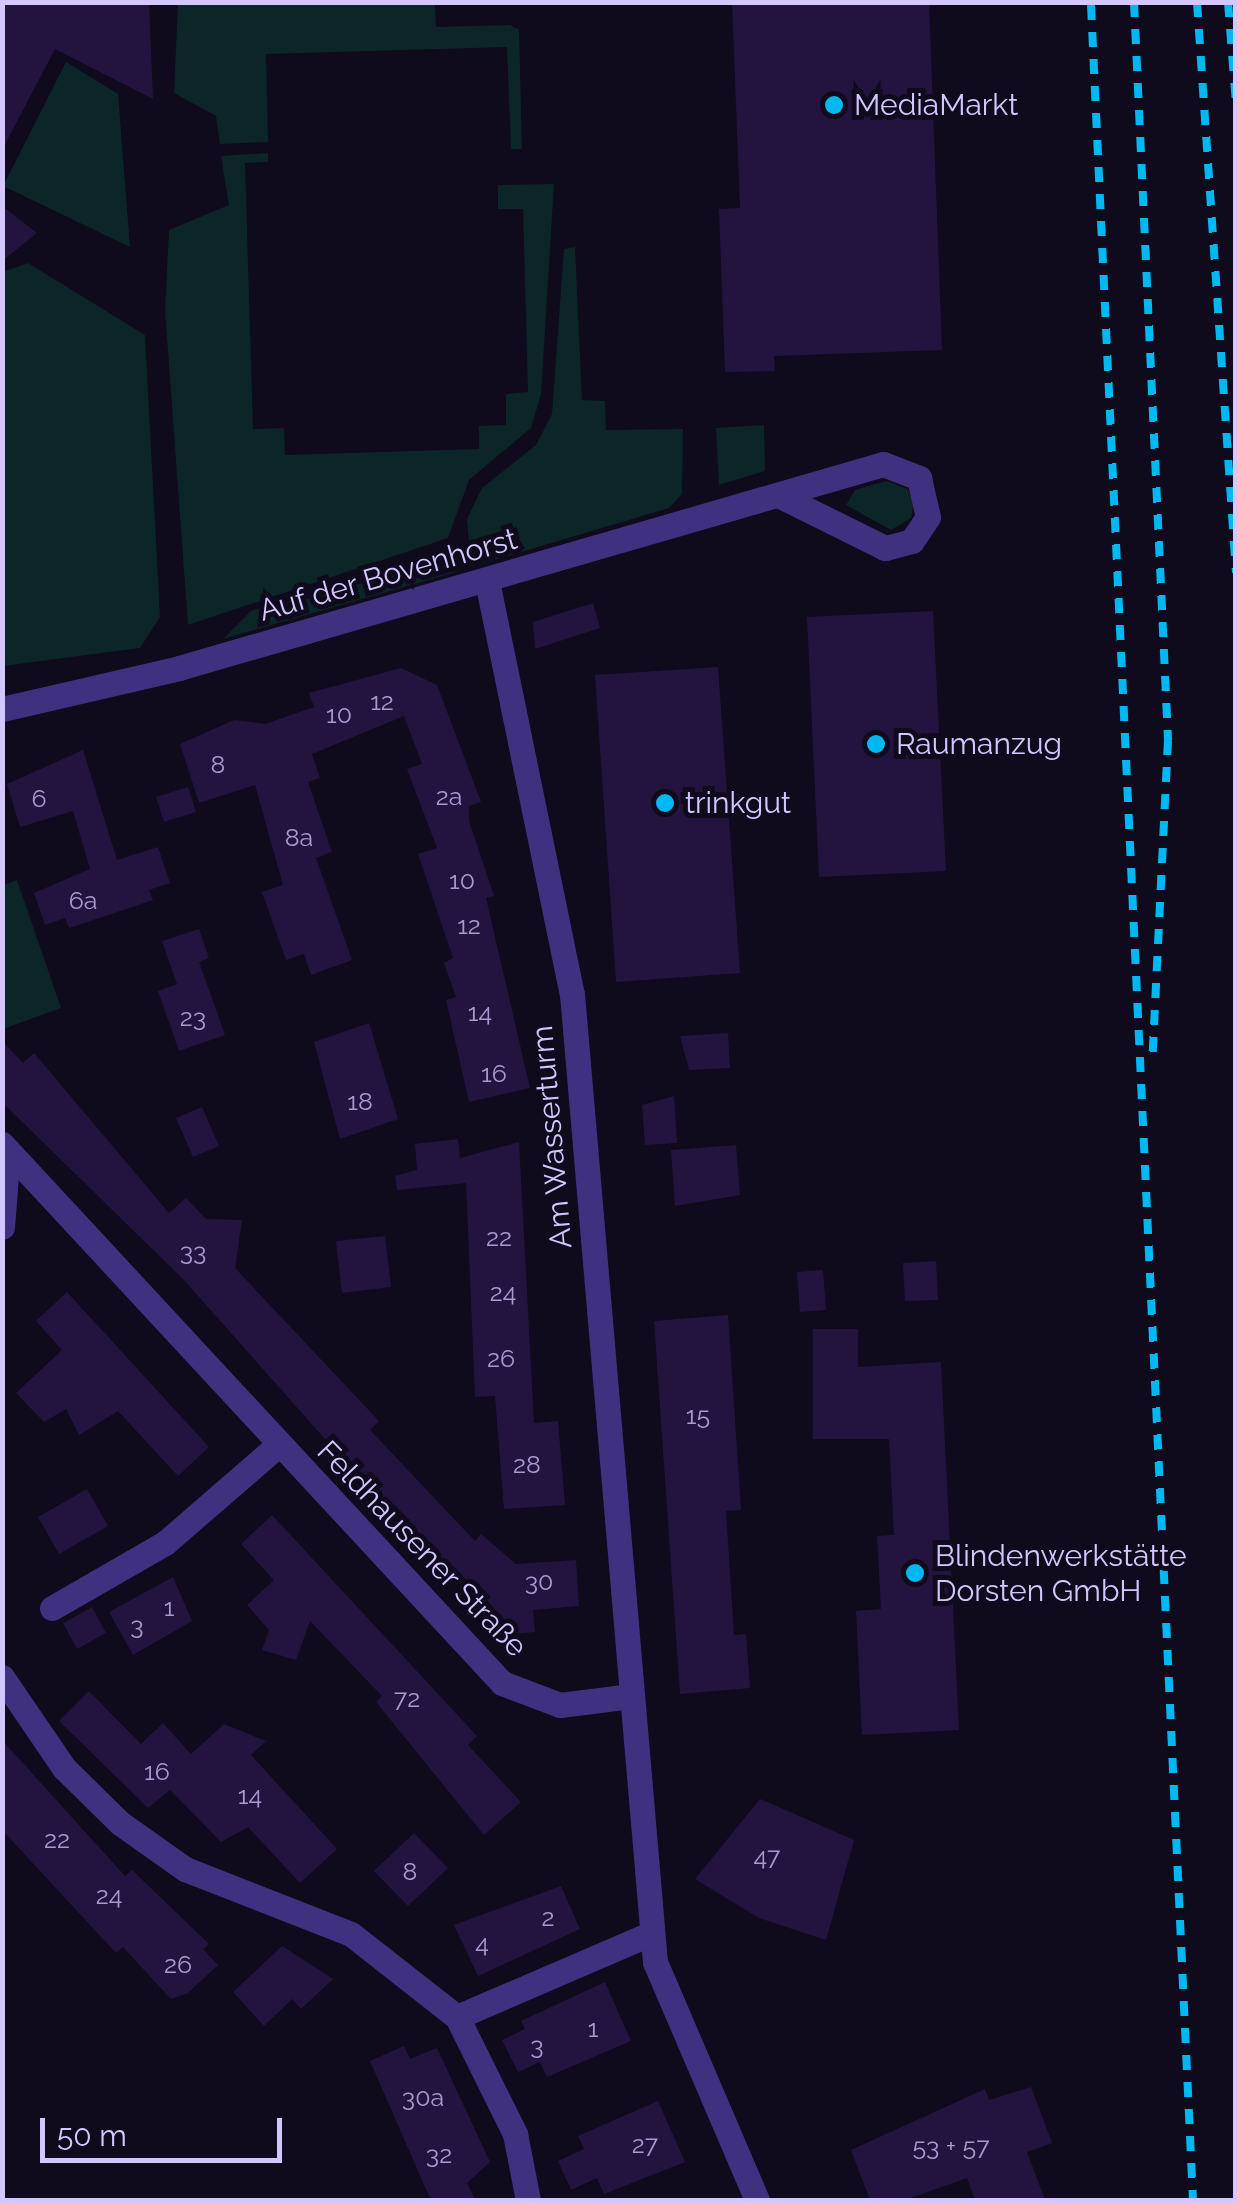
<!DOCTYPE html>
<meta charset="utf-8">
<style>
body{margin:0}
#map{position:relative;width:1238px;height:2203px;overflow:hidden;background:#100a1d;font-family:Raleway,sans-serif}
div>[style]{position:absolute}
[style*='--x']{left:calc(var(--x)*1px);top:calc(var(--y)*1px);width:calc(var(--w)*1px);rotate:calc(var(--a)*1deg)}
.green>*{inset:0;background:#0c2527}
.building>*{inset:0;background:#23143f}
.street>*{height:25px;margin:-12.5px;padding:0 12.5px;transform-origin:12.5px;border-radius:12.5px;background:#3f3180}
.rail>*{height:8px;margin-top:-4px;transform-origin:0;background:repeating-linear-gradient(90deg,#00b8f1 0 15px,transparent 0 27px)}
.dots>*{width:28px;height:28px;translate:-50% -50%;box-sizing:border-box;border:5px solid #100a1d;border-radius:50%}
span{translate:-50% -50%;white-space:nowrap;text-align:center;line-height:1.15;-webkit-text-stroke:10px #100a1d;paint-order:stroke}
.number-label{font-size:25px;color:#a89acf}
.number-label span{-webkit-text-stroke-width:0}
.poi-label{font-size:30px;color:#d4c6ff}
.left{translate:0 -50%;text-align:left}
.street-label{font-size:30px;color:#d4c6ff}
.frame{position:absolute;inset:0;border:5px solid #d4c6ff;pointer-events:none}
.scale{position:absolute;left:40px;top:2118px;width:242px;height:45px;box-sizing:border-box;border:5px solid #d4c6ff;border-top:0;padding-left:12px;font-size:30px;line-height:35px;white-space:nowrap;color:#d4c6ff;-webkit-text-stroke:8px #100a1d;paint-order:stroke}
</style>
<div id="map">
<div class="green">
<i style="clip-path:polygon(178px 3px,425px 3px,435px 4px,436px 27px,510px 25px,519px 30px,522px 149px,511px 149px,507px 47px,266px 54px,268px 142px,220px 144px,216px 116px,174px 93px)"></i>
<i style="clip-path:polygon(66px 62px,118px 94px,130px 247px,3px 186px)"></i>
<i style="clip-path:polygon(268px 153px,268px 162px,245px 163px,253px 429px,284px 428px,285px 455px,479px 449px,479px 426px,506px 425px,506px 394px,528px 392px,523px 209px,498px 209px,498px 185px,554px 184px,541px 394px,531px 428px,469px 480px,448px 538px,188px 625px,165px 310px,169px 230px,229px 205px,221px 156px)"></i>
<i style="clip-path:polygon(575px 247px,582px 400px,605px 401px,606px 430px,683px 429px,682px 494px,669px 508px,471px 567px,467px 519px,482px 488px,536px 445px,552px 414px,564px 249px)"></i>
<i style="clip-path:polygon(28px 263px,145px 335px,160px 617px,140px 648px,3px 666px,3px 272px)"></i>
<i style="clip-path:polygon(764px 425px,765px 471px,719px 485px,716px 428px)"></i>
<i style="clip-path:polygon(886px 481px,908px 489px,914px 503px,911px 518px,891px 530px,846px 505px,855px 490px)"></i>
<i style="clip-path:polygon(445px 552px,456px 572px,223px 639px,251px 611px)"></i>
<i style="clip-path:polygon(17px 880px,61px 1008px,3px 1029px,3px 885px)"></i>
</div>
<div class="building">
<i style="clip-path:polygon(2px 2px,149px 2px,153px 99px,55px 49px,2px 150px)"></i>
<i style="clip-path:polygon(732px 2px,929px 2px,942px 350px,774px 356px,775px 371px,725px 372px,719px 209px,740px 208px)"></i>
<i style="clip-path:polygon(2px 206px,37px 233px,2px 261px)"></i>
<i style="clip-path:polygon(593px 603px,600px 628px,535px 649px,533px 622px)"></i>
<i style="clip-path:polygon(933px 611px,946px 871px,819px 877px,807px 617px)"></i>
<i style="clip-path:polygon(718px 667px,740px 973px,616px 982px,595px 675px)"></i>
<i style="clip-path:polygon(401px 668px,437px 685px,481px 802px,469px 806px,469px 821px,494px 896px,486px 898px,530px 1088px,469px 1102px,446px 1000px,456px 997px,444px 963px,453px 958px,418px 854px,437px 848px,407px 769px,422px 764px,404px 716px,312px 754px,320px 778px,308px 782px,332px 852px,316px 858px,352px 960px,311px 975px,304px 954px,286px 960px,262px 892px,283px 885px,255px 785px,199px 803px,180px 744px,234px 720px,265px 724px,314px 707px,309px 693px)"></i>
<i style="clip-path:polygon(83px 750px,117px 860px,158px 847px,170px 883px,149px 890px,153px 900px,69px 928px,65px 918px,45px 925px,34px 893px,90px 869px,73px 811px,20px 827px,7px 784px)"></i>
<i style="clip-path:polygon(188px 787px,196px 812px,164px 822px,156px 797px)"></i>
<i style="clip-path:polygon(199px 929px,209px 958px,199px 962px,225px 1035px,179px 1051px,158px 991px,177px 984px,162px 941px)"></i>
<i style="clip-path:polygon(369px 1023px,398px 1119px,340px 1139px,314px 1042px)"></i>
<i style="clip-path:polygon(728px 1033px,730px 1068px,689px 1070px,680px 1036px)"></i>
<i style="clip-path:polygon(2px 1041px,23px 1063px,34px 1053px,169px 1213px,186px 1198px,206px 1219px,242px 1220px,235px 1268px,379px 1421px,370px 1430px,475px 1541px,481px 1534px,516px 1564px,576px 1560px,579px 1606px,533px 1610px,535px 1632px,489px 1636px,486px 1599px,428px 1555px,184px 1280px,2px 1102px)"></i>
<i style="clip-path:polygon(674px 1096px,677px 1143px,645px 1145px,642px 1105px)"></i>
<i style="clip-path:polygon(202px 1107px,219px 1146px,193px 1157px,176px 1118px)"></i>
<i style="clip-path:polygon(458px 1139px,460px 1158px,519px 1142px,534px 1423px,558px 1421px,565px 1505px,504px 1509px,495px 1396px,475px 1397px,466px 1183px,397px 1190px,395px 1176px,417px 1170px,415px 1144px)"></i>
<i style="clip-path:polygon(736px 1145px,740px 1195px,675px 1206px,671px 1150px)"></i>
<i style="clip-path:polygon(385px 1236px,391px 1287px,342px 1293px,336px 1241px)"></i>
<i style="clip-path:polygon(936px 1261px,938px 1300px,905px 1301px,903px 1263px)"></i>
<i style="clip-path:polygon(823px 1270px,826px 1310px,800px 1312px,797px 1272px)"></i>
<i style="clip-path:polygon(67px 1292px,209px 1447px,178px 1476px,118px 1411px,79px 1435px,66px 1409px,44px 1422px,16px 1393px,62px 1350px,36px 1321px)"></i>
<i style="clip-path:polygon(728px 1315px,741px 1510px,726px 1511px,734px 1635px,746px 1634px,750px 1688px,680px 1694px,654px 1321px)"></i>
<i style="clip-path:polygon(813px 1329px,858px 1329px,858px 1367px,941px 1362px,959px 1730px,862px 1735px,856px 1611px,881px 1609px,877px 1536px,894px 1535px,889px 1439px,813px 1439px)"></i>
<i style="clip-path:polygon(87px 1489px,108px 1526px,59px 1554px,38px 1517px)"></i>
<i style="clip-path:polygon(272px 1515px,477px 1736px,468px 1745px,521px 1802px,484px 1835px,376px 1702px,382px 1696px,310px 1621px,296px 1660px,262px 1650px,269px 1630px,247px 1605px,274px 1580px,241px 1544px)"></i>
<i style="clip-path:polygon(173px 1577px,192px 1621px,133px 1655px,109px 1612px)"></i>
<i style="clip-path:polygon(92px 1607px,106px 1633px,77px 1649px,63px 1623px)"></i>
<i style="clip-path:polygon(89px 1691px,141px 1744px,163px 1723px,191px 1754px,224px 1724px,266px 1741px,251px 1755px,337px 1849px,300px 1883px,248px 1827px,221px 1842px,170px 1790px,148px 1808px,59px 1721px)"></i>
<i style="clip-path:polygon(2px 1740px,125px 1876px,132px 1870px,209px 1944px,203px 1949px,218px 1965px,188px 1993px,171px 1999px,123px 1947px,116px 1953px,2px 1830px)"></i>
<i style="clip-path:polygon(760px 1799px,854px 1840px,826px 1940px,759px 1918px,695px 1879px)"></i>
<i style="clip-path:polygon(414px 1833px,448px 1868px,408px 1906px,374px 1871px)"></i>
<i style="clip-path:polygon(561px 1886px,580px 1929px,478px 1976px,454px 1925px)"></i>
<i style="clip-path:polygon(282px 1946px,333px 1979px,301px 2009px,292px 1999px,264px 2026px,233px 1992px)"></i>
<i style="clip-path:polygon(605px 1982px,631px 2041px,547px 2077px,540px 2062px,518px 2072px,502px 2040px,525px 2029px,521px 2021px)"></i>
<i style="clip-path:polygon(404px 2046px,410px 2059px,437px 2048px,483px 2147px,490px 2162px,467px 2183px,475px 2200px,431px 2200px,425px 2187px,370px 2061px)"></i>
<i style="clip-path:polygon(1031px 2087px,1052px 2143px,1027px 2152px,1045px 2200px,975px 2200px,967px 2178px,905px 2200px,870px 2200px,851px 2150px,985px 2089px,989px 2100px)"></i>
<i style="clip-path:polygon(658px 2101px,685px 2162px,604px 2194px,597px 2178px,571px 2190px,558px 2161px,584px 2149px,578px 2136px)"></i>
</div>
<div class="street">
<i style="--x:487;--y:581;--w:422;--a:78.4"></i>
<i style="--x:572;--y:994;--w:972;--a:85.1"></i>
<i style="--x:655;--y:1962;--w:259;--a:66.8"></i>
<i style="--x:2;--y:709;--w:182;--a:-13"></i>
<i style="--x:179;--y:668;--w:733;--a:-16.16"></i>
<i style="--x:883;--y:464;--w:39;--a:21"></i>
<i style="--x:919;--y:478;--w:40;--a:77"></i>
<i style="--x:928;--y:517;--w:29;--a:124"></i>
<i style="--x:912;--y:541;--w:28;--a:165"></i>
<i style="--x:885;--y:548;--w:119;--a:-153.6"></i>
<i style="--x:2;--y:1144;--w:735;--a:47.15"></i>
<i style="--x:502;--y:1683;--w:62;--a:20.8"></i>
<i style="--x:560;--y:1705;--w:72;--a:-7.2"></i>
<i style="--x:2;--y:1227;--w:76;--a:-85.5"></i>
<i style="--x:52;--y:1608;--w:130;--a:-29.9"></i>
<i style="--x:165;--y:1543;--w:150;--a:-40.9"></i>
<i style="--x:2;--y:1677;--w:110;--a:55.7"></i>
<i style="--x:64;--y:1768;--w:78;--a:44.5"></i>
<i style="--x:120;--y:1823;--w:80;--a:35.3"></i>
<i style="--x:185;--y:1869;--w:178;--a:21.4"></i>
<i style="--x:351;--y:1934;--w:135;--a:38.1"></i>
<i style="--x:457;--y:2017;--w:131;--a:63.6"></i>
<i style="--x:515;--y:2134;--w:67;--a:78.9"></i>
<i style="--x:457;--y:2017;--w:212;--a:-23.3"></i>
</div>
<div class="rail">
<i style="--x:1134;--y:2;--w:739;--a:87.36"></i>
<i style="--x:1168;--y:740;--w:323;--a:92.8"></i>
<i style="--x:1197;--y:2;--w:572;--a:86.09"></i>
<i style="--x:1228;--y:2;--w:102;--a:85.5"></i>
<i style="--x:1091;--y:5;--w:2197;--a:87.34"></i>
</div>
<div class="dots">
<i style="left:834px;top:105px;background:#00b8f1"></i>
<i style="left:876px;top:744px;background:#00b8f1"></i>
<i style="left:665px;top:803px;background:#00b8f1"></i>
<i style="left:915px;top:1573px;background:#00b8f1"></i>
</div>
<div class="number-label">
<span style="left:382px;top:701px">12</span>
<span style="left:339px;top:714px">10</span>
<span style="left:218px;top:764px">8</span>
<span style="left:449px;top:796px">2a</span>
<span style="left:39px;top:798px">6</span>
<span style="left:299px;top:837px">8a</span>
<span style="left:462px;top:880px">10</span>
<span style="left:83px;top:900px">6a</span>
<span style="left:469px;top:925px">12</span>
<span style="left:480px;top:1012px">14</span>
<span style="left:193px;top:1017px">23</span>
<span style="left:494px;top:1073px">16</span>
<span style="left:360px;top:1101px">18</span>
<span style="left:499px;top:1237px">22</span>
<span style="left:193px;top:1251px">33</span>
<span style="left:503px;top:1292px">24</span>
<span style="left:501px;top:1358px">26</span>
<span style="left:698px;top:1415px">15</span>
<span style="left:527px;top:1464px">28</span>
<span style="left:539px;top:1581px">30</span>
<span style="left:169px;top:1607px">1</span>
<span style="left:137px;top:1625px">3</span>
<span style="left:407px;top:1698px">72</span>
<span style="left:157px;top:1771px">16</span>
<span style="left:250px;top:1795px">14</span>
<span style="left:57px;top:1839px">22</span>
<span style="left:767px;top:1856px">47</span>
<span style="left:410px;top:1871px">8</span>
<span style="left:109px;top:1895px">24</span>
<span style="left:548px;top:1917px">2</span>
<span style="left:482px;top:1943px">4</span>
<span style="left:178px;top:1964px">26</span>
<span style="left:593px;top:2028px">1</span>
<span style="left:537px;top:2045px">3</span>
<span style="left:423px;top:2097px">30a</span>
<span style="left:645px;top:2144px">27</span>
<span style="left:951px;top:2146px">53 + 57</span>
<span style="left:439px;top:2154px">32</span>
</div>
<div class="poi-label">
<span class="left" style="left:854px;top:105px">MediaMarkt</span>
<span class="left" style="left:896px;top:744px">Raumanzug</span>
<span class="left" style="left:685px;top:803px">trinkgut</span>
<span class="left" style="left:935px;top:1573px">Blindenwerkstätte<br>Dorsten GmbH</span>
</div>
<div class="street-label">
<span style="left:388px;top:575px;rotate:-16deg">Auf der Bovenhorst</span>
<span style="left:552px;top:1137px;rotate:-95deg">Am Wasserturm</span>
<span style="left:422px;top:1549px;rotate:46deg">Feldhausener Straße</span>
</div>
<div class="frame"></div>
<div class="scale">50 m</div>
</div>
